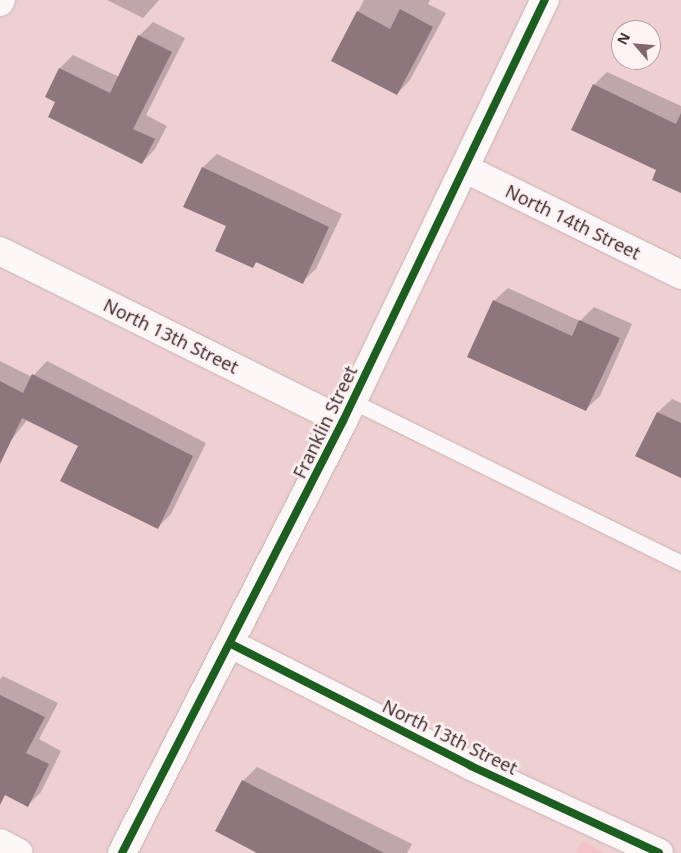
<!DOCTYPE html>
<style>
body{margin:0}
#map{position:relative;width:681px;height:853px;overflow:hidden;background:#efd0d2;font-family:"Noto Sans",sans-serif}
div>[style]{position:absolute}
[style*='--x']{left:calc(var(--x)*1px);top:calc(var(--y)*1px);width:calc(var(--w)*1px);rotate:calc(var(--a)*1deg)}
.built>*{inset:0;background:#f4c3c7}
.shadow>*{inset:0;background:#0003}
.building>*{inset:0;background:#8d777c}
.roads{filter:drop-shadow(0 0 1px #c9b1b3) drop-shadow(0 0 1px #c9b1b3)}
.lane>*{height:15px;margin:-7.5px;padding:0 7.5px;transform-origin:7.5px;border-radius:7.5px;background:#fdf8f8}
.street>*{height:28px;margin:-14px;padding:0 14px;transform-origin:14px;border-radius:14px;background:#fdf8f8}
.secondary>*{height:28px;margin:-14px;padding:0 14px;transform-origin:14px;border-radius:14px;background:#fdf8f8}
.cycleway>*{height:8px;margin:-4px;padding:0 4px;transform-origin:4px;border-radius:4px;background:#1b5e20}
span{translate:-50% -50%;white-space:nowrap;text-align:center;line-height:1.15;-webkit-text-stroke:5px #fdf1f2;paint-order:stroke}
.street-label{font-size:18px;color:#442e30}
.north{position:absolute;left:611px;top:20px;width:50px;height:50px;box-sizing:border-box;background:#fdf1f2;border:1px solid #b3a3a4;border-radius:50%;rotate:297deg;font-size:14px;font-weight:700;line-height:20px;text-align:center;color:#442e30}
.north::after{content:'';display:block;margin:auto;width:18px;height:22px;background:#806769;clip-path:polygon(50% 0,100% 100%,50% 72%,0 100%)}
</style>
<div id="map">
<div class="built">
<i style="clip-path:polygon(582px 841px,606px 853px,576px 853px)"></i>
</div>
<div class="shadow">
<i style="clip-path:polygon(107px 0,159px 0,143px 18px)"></i>
<i style="clip-path:polygon(364px 0,430px 0,428px 4px,446px 13px,410px 80px,397px 94px,333px 60px)"></i>
<i style="clip-path:polygon(153px 22px,185px 38px,146px 115px,167px 126px,155px 149px,142px 163px,46px 96px,60px 68px,73px 55px,119px 77px,139px 36px)"></i>
<i style="clip-path:polygon(607px 72px,681px 106px,681px 192px,658px 169px,594px 85px)"></i>
<i style="clip-path:polygon(217px 154px,342px 214px,316px 269px,302px 282px,258px 261px,252px 267px,227px 226px,185px 206px,203px 167px)"></i>
<i style="clip-path:polygon(508px 288px,580px 321px,594px 307px,632px 324px,600px 396px,586px 409px,494px 301px)"></i>
<i style="clip-path:polygon(0 361px,32px 377px,47px 361px,206px 443px,171px 514px,158px 527px,79px 445px,27px 420px,9px 443px,0 438px)"></i>
<i style="clip-path:polygon(672px 399px,681px 403px,681px 477px,637px 456px,658px 412px)"></i>
<i style="clip-path:polygon(3px 676px,58px 703px,39px 739px,61px 751px,41px 792px,28px 805px,0 791px,0 679px)"></i>
<i style="clip-path:polygon(257px 767px,412px 844px,407px 853px,260px 853px,217px 831px,243px 781px)"></i>
</div>
<div class="building">
<i style="clip-path:polygon(400px 9px,433px 27px,397px 95px,331px 61px,357px 11px,390px 29px)"></i>
<i style="clip-path:polygon(138px 35px,172px 52px,133px 129px,155px 139px,142px 164px,48px 117px,55px 102px,45px 97px,59px 68px,110px 93px)"></i>
<i style="clip-path:polygon(593px 84px,676px 124px,681px 113px,681px 193px,652px 180px,656px 170px,571px 130px)"></i>
<i style="clip-path:polygon(202px 167px,329px 227px,303px 284px,256px 262px,253px 268px,215px 251px,226px 226px,183px 207px)"></i>
<i style="clip-path:polygon(493px 300px,572px 336px,579px 320px,620px 338px,586px 411px,467px 357px)"></i>
<i style="clip-path:polygon(32px 374px,193px 456px,158px 529px,60px 481px,78px 446px,22px 418px,0 464px,0 381px,23px 393px)"></i>
<i style="clip-path:polygon(657px 412px,681px 423px,681px 478px,635px 456px)"></i>
<i style="clip-path:polygon(0 695px,45px 717px,26px 753px,49px 764px,28px 807px,5px 795px,0 805px)"></i>
<i style="clip-path:polygon(242px 780px,384px 853px,257px 853px,215px 831px)"></i>
</div>
<div class="roads">
<div class="lane">
<i style="--x:352;--y:401;--w:367;--a:26.2"></i>
</div>
<div class="street">
<i style="--x:0;--y:2;--w:2;--a:-63"></i>
<i style="--x:466;--y:169;--w:240;--a:26.2"></i>
<i style="--x:0;--y:251;--w:383;--a:26.4"></i>
<i style="--x:231;--y:644;--w:269;--a:26.9"></i>
<i style="--x:471;--y:766;--w:207;--a:24.8"></i>
<i style="--x:0;--y:843;--w:21;--a:28"></i>
</div>
<div class="secondary">
<i style="--x:122;--y:853;--w:485;--a:-62.9"></i>
<i style="--x:343;--y:421;--w:467;--a:-64.4"></i>
</div>
</div>
<div class="cycleway">
<i style="--x:231;--y:644;--w:269;--a:26.9"></i>
<i style="--x:471;--y:766;--w:207;--a:24.8"></i>
<i style="--x:122;--y:853;--w:485;--a:-62.9"></i>
<i style="--x:343;--y:421;--w:467;--a:-64.4"></i>
</div>
<div class="street-label">
<span style="left:573px;top:222px;rotate:26deg">North 14th Street</span>
<span style="left:171px;top:336px;rotate:26deg">North 13th Street</span>
<span style="left:325px;top:422px;rotate:-64deg">Franklin Street</span>
<span style="left:450px;top:737px;rotate:26deg">North 13th Street</span>
</div>
<div class="north">N</div>
</div>
